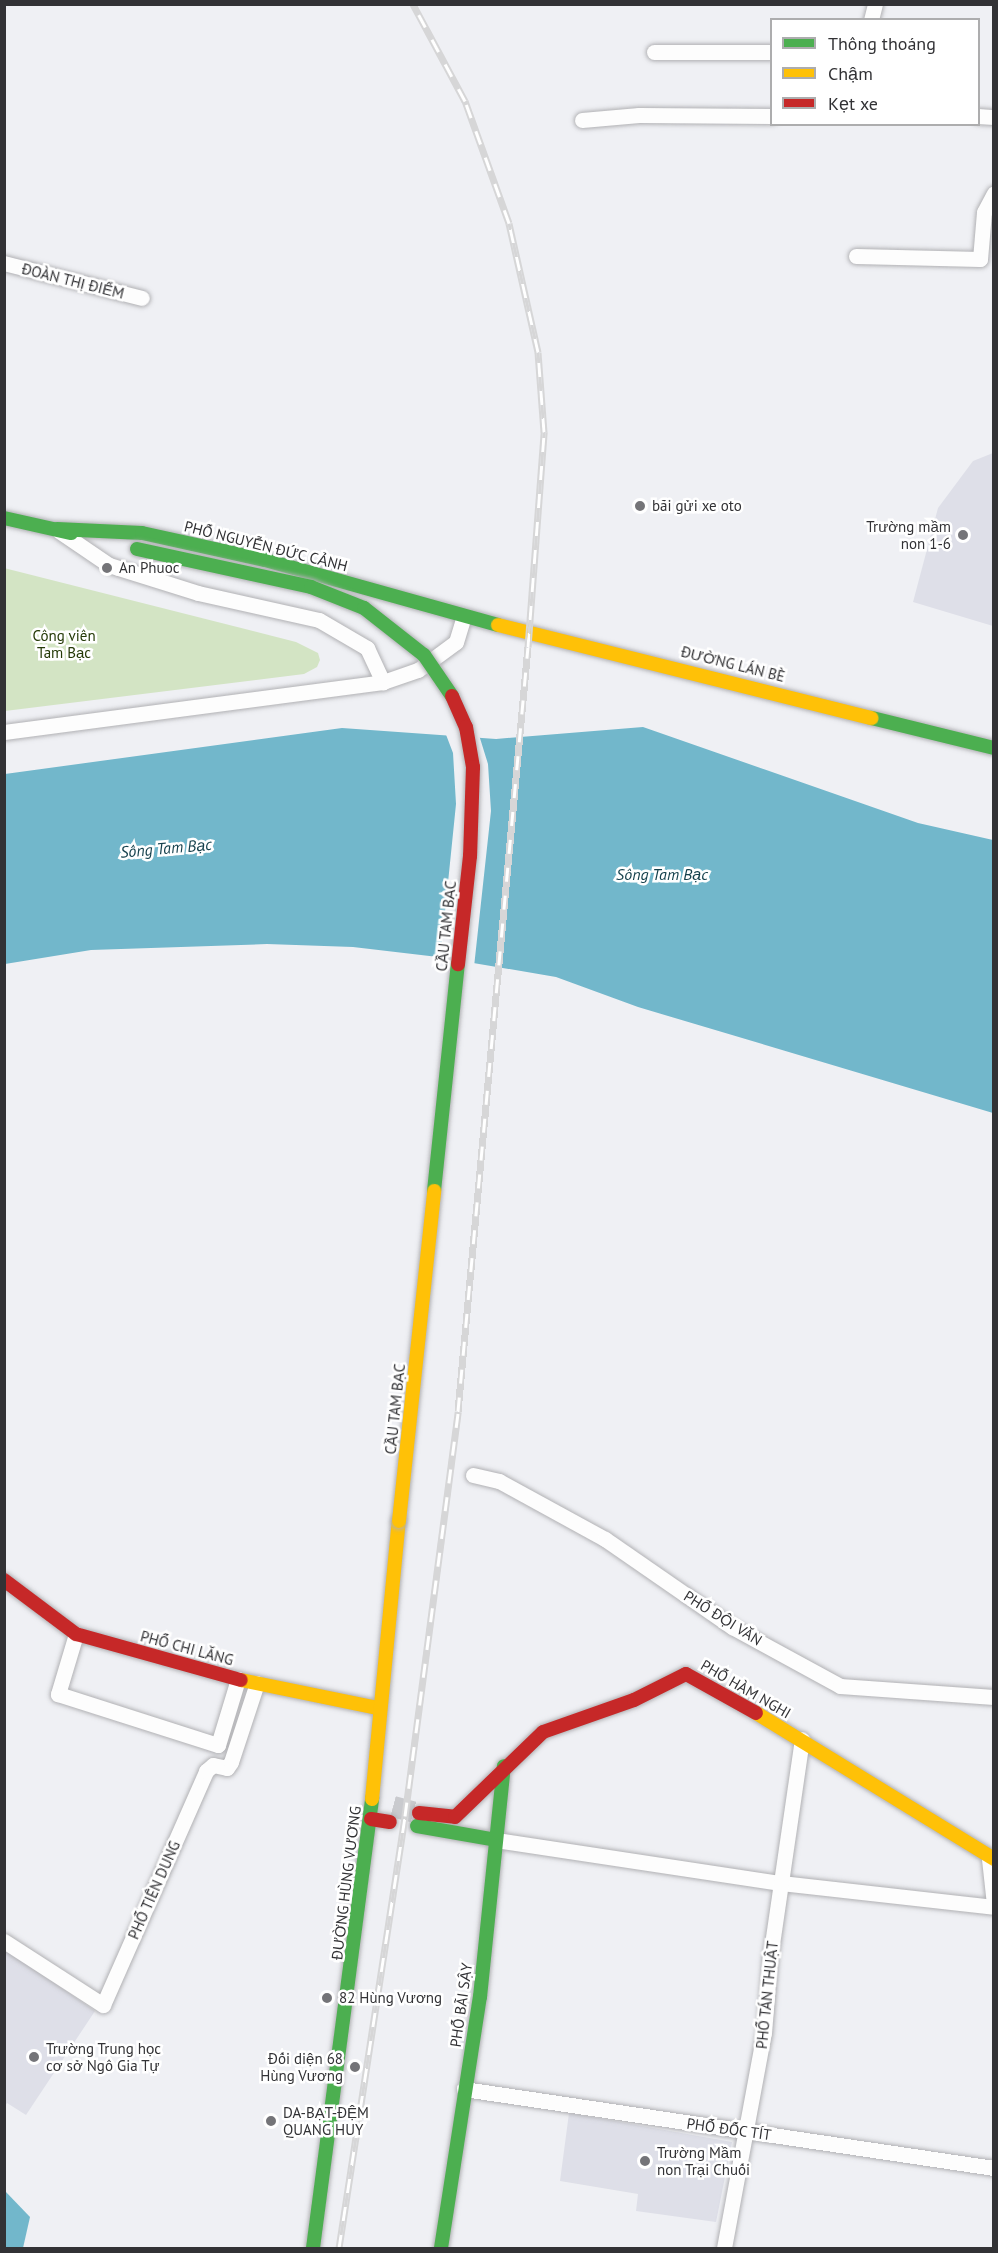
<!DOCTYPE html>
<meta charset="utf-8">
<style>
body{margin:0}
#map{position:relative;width:998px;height:2253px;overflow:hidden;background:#eff0f4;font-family:"PT Sans",sans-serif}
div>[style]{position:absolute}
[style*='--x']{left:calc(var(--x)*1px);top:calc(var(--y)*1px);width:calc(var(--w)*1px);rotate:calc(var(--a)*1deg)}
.built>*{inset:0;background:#dedfe8}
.green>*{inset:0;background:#d3e4c4}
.water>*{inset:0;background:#72b7cb}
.pier>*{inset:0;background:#eff0f4}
.secondary-tunnel>*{height:21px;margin-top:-10.5px;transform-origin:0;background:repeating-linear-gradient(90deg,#c9cace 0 21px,transparent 0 31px)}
.roads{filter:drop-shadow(0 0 2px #b1b1b4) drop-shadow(0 0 2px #b1b1b4)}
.street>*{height:15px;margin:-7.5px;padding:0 7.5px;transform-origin:7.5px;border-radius:7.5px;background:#fdfdfd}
.fast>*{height:14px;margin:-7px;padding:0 7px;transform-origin:7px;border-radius:7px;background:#4caf50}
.slow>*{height:14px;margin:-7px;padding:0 7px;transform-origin:7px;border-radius:7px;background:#ffc107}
.jam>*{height:14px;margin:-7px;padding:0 7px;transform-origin:7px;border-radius:7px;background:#c62828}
.rail>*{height:7px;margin-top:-3.5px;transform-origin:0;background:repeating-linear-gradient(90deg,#fff 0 14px,#d6d6d7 0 28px);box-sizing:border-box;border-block:2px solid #d6d6d7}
.bridges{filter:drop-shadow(0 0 2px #b1b1b4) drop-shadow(0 0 2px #b1b1b4)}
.fast-bridge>*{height:14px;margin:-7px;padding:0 7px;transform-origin:7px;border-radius:7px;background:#4caf50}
.slow-bridge>*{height:14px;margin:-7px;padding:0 7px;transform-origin:7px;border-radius:7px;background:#ffc107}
.jam-bridge>*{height:14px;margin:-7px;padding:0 7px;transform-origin:7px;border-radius:7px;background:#c62828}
.dots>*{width:16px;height:16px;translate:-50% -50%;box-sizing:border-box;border:3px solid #fff;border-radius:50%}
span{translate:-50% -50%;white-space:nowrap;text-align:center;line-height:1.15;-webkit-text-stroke:5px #fff;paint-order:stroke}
.street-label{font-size:15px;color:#323235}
.poi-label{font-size:15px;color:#323235}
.left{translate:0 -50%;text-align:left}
.right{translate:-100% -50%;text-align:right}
.park-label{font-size:15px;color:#253a08}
.water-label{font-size:16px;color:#133f4b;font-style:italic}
.frame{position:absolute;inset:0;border:6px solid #323235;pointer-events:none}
.legend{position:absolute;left:770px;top:18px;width:210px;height:108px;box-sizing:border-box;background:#fff;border:2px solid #adadae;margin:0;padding:8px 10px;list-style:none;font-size:18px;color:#323235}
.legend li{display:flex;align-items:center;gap:12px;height:30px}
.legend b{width:30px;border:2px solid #adadae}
</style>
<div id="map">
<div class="built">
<i style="clip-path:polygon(993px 453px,993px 626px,913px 602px,938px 508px,973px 461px)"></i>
<i style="clip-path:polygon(5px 1949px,95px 2011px,26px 2115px,7px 2103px,5px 2106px)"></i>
<i style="clip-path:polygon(569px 2113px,732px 2142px,716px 2222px,636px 2211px,638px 2194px,560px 2181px)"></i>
</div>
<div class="green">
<i style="clip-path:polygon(4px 568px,296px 642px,318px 653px,320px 660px,317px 667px,304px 674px,5px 711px)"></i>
</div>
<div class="water">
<i style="clip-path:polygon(643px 727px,918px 823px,993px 840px,993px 1113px,638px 1007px,556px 977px,438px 957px,353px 947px,267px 944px,91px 950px,5px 964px,5px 774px,342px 728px,496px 739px)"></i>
<i style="clip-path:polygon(5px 2191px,30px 2217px,23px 2248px,5px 2248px)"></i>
</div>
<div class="pier">
<i style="clip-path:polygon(445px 732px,479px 735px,488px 764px,491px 811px,474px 967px,440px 961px,456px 804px,453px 753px)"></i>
</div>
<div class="secondary-tunnel">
<i style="--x:393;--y:1806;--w:27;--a:15"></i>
</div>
<div class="roads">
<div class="street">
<i style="--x:871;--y:20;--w:16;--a:-76"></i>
<i style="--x:654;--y:52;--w:118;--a:0"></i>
<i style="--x:978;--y:116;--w:16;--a:4"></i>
<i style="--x:582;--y:120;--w:57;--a:-5"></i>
<i style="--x:639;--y:115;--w:133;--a:0.4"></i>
<i style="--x:856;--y:256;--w:124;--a:1.4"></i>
<i style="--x:980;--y:259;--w:47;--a:-85.1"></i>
<i style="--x:984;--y:212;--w:21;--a:-62"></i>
<i style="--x:4;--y:263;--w:142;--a:14.2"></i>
<i style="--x:59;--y:531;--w:60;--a:34.2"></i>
<i style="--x:109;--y:565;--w:93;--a:17.5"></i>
<i style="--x:198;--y:593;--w:124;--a:12.6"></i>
<i style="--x:319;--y:620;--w:56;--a:30.3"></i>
<i style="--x:367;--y:648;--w:38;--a:65"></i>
<i style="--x:4;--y:732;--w:382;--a:-7.5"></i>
<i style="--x:383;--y:682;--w:37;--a:-19"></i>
<i style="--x:418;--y:670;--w:47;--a:-36.4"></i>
<i style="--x:456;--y:642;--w:27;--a:-73"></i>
<i style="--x:473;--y:1475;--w:27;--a:13"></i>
<i style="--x:499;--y:1481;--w:121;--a:28.7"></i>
<i style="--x:605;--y:1539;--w:155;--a:34.7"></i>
<i style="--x:732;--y:1627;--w:123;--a:28.6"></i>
<i style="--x:840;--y:1686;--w:154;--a:4.1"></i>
<i style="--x:76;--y:1634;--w:63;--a:106.7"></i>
<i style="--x:58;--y:1694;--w:168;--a:17.7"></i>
<i style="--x:218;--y:1745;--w:69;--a:-73.1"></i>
<i style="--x:496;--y:1840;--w:288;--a:8.6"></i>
<i style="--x:781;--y:1883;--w:214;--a:6.4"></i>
<i style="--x:989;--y:1859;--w:45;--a:83.7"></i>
<i style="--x:4;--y:1941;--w:118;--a:32.9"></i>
<i style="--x:103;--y:2005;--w:256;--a:-66.2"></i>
<i style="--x:206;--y:1771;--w:9;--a:-41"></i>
<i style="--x:213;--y:1765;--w:14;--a:12"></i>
<i style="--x:227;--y:1768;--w:7;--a:-56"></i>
<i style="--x:231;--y:1762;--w:83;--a:-71.8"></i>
<i style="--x:464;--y:2089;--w:536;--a:8.48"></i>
<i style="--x:724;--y:2248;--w:219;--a:-79.5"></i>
<i style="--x:764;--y:2033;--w:75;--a:-85.4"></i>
<i style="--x:770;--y:1958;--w:221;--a:-81.7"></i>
</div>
<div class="fast">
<i style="--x:4;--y:518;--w:69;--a:12.6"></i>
<i style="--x:57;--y:529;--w:85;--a:2.7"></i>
<i style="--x:142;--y:533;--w:126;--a:12.4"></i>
<i style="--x:265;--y:560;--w:242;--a:15.6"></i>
<i style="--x:872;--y:718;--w:126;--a:13.8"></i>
<i style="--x:417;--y:1826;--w:80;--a:10"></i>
<i style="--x:313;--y:2248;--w:453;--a:-82.5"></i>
<i style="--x:441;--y:2248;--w:254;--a:-81.2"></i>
<i style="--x:480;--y:1997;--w:232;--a:-84.1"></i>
</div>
<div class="slow">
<i style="--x:498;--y:625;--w:385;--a:14"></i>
<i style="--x:241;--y:1680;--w:140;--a:11.6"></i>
<i style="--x:756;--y:1713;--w:279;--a:31.5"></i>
<i style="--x:372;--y:1799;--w:279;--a:-84.5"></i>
</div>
<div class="jam">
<i style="--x:4;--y:1580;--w:90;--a:36.9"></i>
<i style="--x:76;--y:1634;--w:171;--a:15.6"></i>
<i style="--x:419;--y:1813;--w:36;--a:6"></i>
<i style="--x:455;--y:1817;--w:122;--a:-44"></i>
<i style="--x:543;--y:1732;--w:96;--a:-19.4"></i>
<i style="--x:634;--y:1700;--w:58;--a:-26.6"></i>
<i style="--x:686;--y:1674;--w:80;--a:29.1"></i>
<i style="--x:371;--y:1819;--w:19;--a:9"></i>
</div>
</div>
<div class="rail">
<i style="--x:339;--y:2248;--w:437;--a:-81.3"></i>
<i style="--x:405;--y:1816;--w:408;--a:-82.5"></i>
<i style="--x:458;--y:1411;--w:767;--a:-84.77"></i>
<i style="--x:528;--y:647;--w:216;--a:-85.7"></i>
<i style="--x:544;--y:432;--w:80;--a:-94.3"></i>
<i style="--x:538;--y:352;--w:132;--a:-102.7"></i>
<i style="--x:509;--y:223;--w:130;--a:-109.8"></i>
<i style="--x:465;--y:101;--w:110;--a:-118.2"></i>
</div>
<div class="bridges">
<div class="fast-bridge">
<i style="--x:137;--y:549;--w:178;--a:12.3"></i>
<i style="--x:311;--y:587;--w:57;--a:21.6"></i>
<i style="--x:364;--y:608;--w:76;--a:38.1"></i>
<i style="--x:424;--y:655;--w:50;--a:55.7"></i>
<i style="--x:434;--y:1191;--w:228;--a:-84"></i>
</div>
<div class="slow-bridge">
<i style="--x:399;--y:1521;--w:332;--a:-83.9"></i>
</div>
<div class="jam-bridge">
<i style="--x:452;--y:696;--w:34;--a:66"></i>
<i style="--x:466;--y:727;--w:41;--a:80.1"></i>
<i style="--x:473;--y:767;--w:89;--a:91.9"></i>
<i style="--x:470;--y:856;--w:109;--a:96.3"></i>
</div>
</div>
<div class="dots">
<i style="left:640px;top:506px;background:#747478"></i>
<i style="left:963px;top:535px;background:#747478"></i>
<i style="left:107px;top:568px;background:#747478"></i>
<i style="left:327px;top:1998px;background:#747478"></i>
<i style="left:34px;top:2057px;background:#747478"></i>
<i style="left:355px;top:2067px;background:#747478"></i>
<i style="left:271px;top:2121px;background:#747478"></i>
<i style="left:645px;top:2161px;background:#747478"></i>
</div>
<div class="street-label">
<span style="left:73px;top:281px;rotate:14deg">ĐOÀN THỊ ĐIỂM</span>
<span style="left:266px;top:546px;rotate:14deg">PHỐ NGUYỄN ĐỨC CẢNH</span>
<span style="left:733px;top:664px;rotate:14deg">ĐƯỜNG LÁN BÈ</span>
<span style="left:446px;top:926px;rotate:-84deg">CẦU TAM BẠC</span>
<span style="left:395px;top:1409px;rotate:-84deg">CẦU TAM BẠC</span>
<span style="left:723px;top:1618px;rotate:32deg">PHỐ ĐỘI VĂN</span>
<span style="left:187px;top:1648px;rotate:15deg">PHỐ CHI LĂNG</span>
<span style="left:746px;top:1689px;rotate:30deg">PHỐ HÀM NGHI</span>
<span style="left:346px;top:1883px;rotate:-83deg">ĐƯỜNG HÙNG VƯƠNG</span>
<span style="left:154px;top:1890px;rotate:-66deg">PHỐ TIÊN DUNG</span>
<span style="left:767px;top:1995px;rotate:-84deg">PHỐ TÁN THUẬT</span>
<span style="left:461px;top:2005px;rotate:-82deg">PHỐ BÃI SẬY</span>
<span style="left:729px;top:2129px;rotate:8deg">PHỐ ĐỐC TÍT</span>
</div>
<div class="poi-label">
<span class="left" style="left:652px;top:506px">bãi gửi xe oto</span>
<span class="right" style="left:951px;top:535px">Trường mầm<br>non 1-6</span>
<span class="left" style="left:119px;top:568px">An Phuoc</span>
<span class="left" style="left:339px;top:1998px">82 Hùng Vương</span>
<span class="left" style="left:46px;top:2057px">Trường Trung học<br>cơ sở Ngô Gia Tự</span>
<span class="right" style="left:343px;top:2067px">Đối diện 68<br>Hùng Vương</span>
<span class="left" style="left:283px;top:2121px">DA-BẠT-ĐỆM<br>QUANG HUY</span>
<span class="left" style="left:657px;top:2161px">Trường Mầm<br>non Trại Chuối</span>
</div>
<div class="park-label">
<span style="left:64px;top:644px">Công viên<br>Tam Bạc</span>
</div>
<div class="water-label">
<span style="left:166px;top:848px;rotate:-5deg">Sông Tam Bạc</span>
<span style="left:662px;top:874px">Sông Tam Bạc</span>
</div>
<div class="frame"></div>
<ul class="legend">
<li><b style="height:8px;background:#4caf50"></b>Thông thoáng</li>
<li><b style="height:8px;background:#ffc107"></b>Chậm</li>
<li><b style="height:8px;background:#c62828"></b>Kẹt xe</li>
</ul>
</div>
